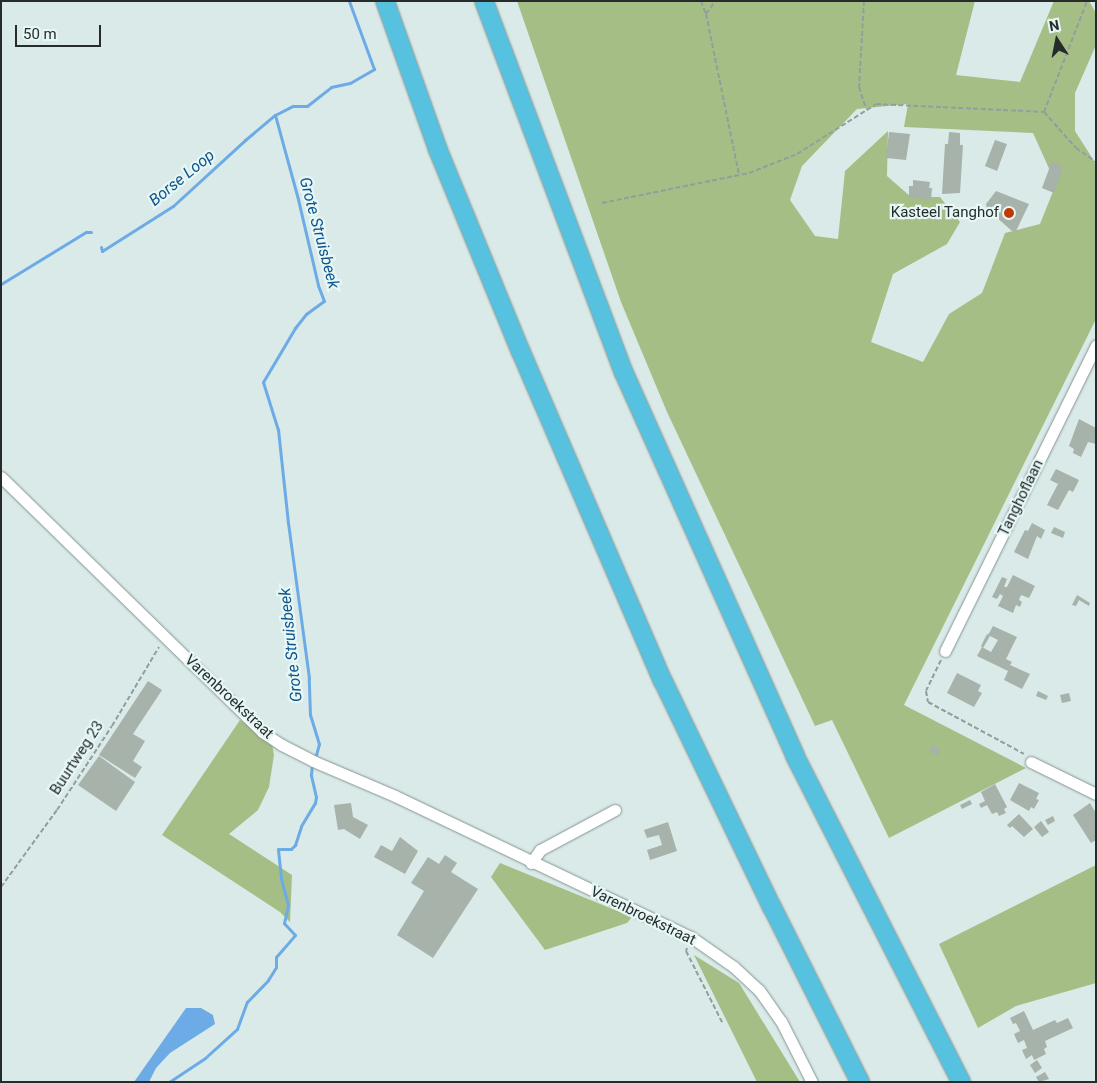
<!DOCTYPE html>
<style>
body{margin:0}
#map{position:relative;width:1097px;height:1083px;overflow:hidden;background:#d9eae8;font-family:Roboto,sans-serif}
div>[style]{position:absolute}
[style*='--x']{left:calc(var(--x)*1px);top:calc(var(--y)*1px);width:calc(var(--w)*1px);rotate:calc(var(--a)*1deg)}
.green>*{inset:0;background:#a5be85}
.water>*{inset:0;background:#6dabe7}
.stream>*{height:3px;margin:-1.5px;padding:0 1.5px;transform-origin:1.5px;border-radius:1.5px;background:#6dabe7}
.building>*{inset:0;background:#a6b2aa}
.path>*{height:2px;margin-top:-1px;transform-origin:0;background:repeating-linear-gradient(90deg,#919e9d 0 5px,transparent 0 7.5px)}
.roads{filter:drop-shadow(0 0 1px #859493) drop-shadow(0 0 1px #859493)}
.minor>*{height:11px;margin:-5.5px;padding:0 5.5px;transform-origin:5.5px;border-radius:5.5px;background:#fff}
.highway>*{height:18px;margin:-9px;padding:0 9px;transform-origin:9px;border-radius:9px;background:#56c2df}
.dots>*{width:14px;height:14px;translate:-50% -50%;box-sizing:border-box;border:2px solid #e6f7f5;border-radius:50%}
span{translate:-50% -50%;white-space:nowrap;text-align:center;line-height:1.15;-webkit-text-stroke:4.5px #e6f7f5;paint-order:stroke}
.poi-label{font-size:15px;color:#252c2b}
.right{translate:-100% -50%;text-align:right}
.street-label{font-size:15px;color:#252c2b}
.water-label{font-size:16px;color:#0f548b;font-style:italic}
.frame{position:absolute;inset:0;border:2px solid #252c2b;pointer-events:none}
.north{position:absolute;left:1032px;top:15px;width:50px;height:50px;-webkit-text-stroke:4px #e6f7f5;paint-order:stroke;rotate:349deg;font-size:14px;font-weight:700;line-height:20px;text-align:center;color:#252c2b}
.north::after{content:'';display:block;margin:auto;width:18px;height:22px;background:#252c2b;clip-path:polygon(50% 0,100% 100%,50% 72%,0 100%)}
.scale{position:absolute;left:15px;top:25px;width:86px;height:22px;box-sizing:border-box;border:2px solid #252c2b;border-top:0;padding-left:6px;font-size:15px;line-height:18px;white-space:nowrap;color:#252c2b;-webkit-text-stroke:4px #e6f7f5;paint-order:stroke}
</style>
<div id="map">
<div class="green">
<i style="clip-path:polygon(evenodd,517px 1px,975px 1px,956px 75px,1020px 82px,1054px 1px,1089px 1px,1096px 13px,1096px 45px,1075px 93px,1075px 131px,1096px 164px,1096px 319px,904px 705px,1026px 768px,889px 838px,832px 720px,815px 726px,667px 412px,621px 302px,517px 1px,908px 104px,904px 127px,1033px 133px,1056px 184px,1040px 224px,1005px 233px,982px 293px,949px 314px,923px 362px,871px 342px,893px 274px,947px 244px,960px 222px,940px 197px,911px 197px,887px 176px,888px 131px,845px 171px,838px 239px,815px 236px,790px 200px,802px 166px,857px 109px,908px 104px)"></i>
<i style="clip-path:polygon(240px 720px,272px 743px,274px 755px,269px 787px,258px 810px,229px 834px,292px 875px,290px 922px,280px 912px,162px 835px)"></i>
<i style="clip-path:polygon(500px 863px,632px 917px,627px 923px,545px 950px,491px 877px)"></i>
<i style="clip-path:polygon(1096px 865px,1096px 983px,1016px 1006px,978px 1028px,939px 944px)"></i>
<i style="clip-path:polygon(694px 955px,739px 983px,800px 1082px,757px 1082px)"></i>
</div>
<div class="water">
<i style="clip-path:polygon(186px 1008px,201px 1008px,213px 1015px,215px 1024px,170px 1053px,156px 1068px,149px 1082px,134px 1082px)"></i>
</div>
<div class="stream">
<i style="--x:101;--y:247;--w:4;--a:76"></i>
<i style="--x:102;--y:251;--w:84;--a:-32.4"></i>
<i style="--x:173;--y:206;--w:98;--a:-42.5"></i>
<i style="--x:245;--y:140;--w:39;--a:-40"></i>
<i style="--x:1;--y:284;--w:100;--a:-31.5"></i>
<i style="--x:86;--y:232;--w:5;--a:0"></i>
<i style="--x:316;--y:755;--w:11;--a:-75"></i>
<i style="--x:319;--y:744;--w:30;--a:-107"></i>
<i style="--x:310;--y:715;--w:37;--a:-92"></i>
<i style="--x:309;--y:678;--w:156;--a:-97.7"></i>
<i style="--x:288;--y:523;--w:94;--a:-96.1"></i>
<i style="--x:278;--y:430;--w:50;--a:-107.4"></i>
<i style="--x:263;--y:382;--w:63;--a:-59.3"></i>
<i style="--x:295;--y:328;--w:18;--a:-52"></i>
<i style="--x:306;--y:314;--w:22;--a:-36"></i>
<i style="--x:324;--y:301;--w:17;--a:-111"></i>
<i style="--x:318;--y:285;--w:88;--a:-103.1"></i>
<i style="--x:298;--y:199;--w:87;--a:-105.3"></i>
<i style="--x:275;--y:115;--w:20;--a:-27"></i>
<i style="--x:293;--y:106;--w:14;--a:0"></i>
<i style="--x:307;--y:106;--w:31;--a:-38"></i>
<i style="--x:331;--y:87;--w:19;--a:-12"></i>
<i style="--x:350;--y:83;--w:28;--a:-30"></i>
<i style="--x:374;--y:69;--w:72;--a:-110.2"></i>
<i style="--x:169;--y:1082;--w:43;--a:-33.7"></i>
<i style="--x:205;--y:1058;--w:43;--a:-42.2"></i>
<i style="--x:237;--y:1029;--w:29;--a:-70"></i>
<i style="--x:247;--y:1002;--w:30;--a:-46"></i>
<i style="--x:268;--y:980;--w:15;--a:-58"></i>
<i style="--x:276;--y:967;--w:10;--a:-90"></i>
<i style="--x:276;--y:957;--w:29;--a:-49"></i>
<i style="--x:295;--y:935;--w:16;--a:-133"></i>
<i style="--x:284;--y:923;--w:18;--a:-77"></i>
<i style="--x:288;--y:905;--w:28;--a:-105"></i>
<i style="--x:281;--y:878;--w:29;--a:-96"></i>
<i style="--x:278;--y:849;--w:13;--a:0"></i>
<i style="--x:291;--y:849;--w:6;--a:-45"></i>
<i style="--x:295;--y:845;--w:20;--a:-72"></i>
<i style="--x:301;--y:826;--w:27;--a:-59"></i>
<i style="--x:315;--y:803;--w:6;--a:-81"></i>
<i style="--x:316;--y:797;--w:23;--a:-103"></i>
<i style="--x:311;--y:775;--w:12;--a:-85"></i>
</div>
<div class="building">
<i style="clip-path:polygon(889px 132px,910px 134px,906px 160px,886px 158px)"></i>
<i style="clip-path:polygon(949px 132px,960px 133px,960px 145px,963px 145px,960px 193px,942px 194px,945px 144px,948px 144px)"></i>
<i style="clip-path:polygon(995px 140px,1007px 144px,997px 171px,985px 166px)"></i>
<i style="clip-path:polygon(1052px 161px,1063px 168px,1054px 193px,1042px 188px)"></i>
<i style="clip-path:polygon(913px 180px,930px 182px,929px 188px,932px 188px,931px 200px,909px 197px,909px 186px,913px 186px)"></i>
<i style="clip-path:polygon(996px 191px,1029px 204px,1016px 231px,1012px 231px,987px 209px,986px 204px)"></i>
<i style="clip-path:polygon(1079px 419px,1096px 428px,1096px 444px,1088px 442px,1081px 457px,1073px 453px,1074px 449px,1069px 446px)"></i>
<i style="clip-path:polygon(1056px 469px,1079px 480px,1073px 492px,1069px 490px,1058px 510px,1047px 505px,1058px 484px,1050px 480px)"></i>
<i style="clip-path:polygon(1032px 523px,1045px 530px,1041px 539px,1037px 536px,1028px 559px,1014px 552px,1025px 530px,1028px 531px)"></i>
<i style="clip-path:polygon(1054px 527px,1065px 532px,1063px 538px,1051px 533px)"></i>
<i style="clip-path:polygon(1013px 575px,1035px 586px,1029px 598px,1021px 595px,1019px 600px,1022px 602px,1020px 607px,1016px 605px,1013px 613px,998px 606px,1003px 596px,1000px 594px,997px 599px,992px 597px,1002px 577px,1007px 579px,1004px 587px,1007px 587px)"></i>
<i style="clip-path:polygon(1077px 595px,1090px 603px,1089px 606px,1079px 600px,1076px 606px,1072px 605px)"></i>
<i style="clip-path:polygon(993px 626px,1017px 637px,1006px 659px,1012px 662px,1010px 665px,1030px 674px,1022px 689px,1004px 680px,1008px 671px,977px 656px,982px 647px,991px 652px,998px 640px,988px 635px)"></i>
<i style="clip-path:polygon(987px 634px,990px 636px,983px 648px,981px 646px)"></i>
<i style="clip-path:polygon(957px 673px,981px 685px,978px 691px,982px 693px,974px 707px,947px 693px)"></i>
<i style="clip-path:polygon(148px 681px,162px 690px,133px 734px,145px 741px,133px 761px,142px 767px,135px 778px,99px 755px)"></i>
<i style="clip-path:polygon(1038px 691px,1048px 696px,1046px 700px,1036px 696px)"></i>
<i style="clip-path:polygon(1069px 693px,1071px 701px,1062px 703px,1060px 695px)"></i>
<i style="clip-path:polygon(932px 745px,941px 751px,937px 756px,929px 751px)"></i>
<i style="clip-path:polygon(99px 756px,135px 782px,116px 811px,78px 785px)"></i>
<i style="clip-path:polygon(1019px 783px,1039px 793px,1036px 799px,1039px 800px,1034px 809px,1031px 807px,1029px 811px,1010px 800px)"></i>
<i style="clip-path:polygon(995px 784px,1007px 807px,1004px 809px,1006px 813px,999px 816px,997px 812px,992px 814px,987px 805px,981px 808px,979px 804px,985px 801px,981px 792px)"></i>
<i style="clip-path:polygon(970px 800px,972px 804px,962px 809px,960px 805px)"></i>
<i style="clip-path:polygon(351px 803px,353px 817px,368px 825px,360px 839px,344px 829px,338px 830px,334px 805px)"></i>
<i style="clip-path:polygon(1090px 803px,1096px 813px,1096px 840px,1091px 843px,1073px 815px)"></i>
<i style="clip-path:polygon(1019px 814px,1033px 829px,1024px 837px,1012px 826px,1010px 828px,1007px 825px)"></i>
<i style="clip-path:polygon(1053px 816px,1055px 821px,1048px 825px,1045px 820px)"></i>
<i style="clip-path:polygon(1041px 821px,1049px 832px,1042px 837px,1034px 827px)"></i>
<i style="clip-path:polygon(668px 822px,677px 851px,650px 860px,647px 850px,662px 845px,659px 835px,647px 838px,644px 830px)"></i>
<i style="clip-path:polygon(400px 837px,418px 851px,405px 874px,374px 857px,381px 845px,392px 851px)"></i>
<i style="clip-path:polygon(445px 855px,457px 863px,451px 872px,478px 889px,433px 958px,397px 935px,424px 891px,411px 883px,428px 857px,439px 864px)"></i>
<i style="clip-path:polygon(1024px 1011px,1033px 1030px,1055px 1020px,1057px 1023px,1068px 1018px,1073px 1028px,1045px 1041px,1047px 1047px,1044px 1049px,1046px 1054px,1034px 1060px,1032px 1055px,1026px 1059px,1022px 1050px,1027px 1048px,1024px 1040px,1018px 1043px,1014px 1034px,1020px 1031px,1016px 1023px,1013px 1024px,1010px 1018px)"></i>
<i style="clip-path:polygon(1037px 1060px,1042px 1068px,1035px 1073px,1030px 1065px)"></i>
<i style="clip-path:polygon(1045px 1072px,1049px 1079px,1039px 1082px,1036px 1077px)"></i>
</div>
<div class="path">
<i style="--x:701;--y:1;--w:14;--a:69"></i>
<i style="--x:706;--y:14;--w:164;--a:78.4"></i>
<i style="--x:864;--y:1;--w:86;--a:93.3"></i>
<i style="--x:859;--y:87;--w:23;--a:72"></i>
<i style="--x:706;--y:14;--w:16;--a:-55"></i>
<i style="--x:1044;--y:112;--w:48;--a:48.4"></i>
<i style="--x:1076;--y:148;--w:24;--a:35"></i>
<i style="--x:602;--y:203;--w:150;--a:-11.5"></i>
<i style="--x:749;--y:173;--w:52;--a:-21.6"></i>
<i style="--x:797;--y:154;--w:93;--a:-32.3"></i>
<i style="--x:876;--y:104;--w:168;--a:2.7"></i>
<i style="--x:1044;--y:112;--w:119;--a:-68.8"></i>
<i style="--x:941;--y:660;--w:34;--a:116"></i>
<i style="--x:926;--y:691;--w:11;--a:80"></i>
<i style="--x:928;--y:702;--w:109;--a:28.4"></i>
<i style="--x:1;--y:887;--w:95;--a:-54"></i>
<i style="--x:57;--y:810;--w:100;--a:-56.8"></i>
<i style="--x:112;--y:726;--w:92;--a:-59.3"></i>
<i style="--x:687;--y:948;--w:3;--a:108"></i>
<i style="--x:686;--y:951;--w:80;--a:63.1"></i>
</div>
<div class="roads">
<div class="minor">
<i style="--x:1;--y:477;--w:365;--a:44.3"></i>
<i style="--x:262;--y:732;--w:24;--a:33"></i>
<i style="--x:282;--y:745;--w:35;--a:27"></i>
<i style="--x:313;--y:761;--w:89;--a:23.1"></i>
<i style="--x:395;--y:796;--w:328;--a:25.5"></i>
<i style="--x:691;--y:937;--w:52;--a:34.9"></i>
<i style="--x:734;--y:967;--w:34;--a:43"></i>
<i style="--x:759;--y:990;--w:38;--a:55"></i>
<i style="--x:781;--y:1021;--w:68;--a:63.1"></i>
<i style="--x:945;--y:651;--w:341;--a:-63.7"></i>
<i style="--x:1031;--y:762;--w:72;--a:26.2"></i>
<i style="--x:531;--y:863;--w:16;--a:-55"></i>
<i style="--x:540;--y:850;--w:85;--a:-28.1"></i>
</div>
<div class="highway">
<i style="--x:385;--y:1;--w:158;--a:70.4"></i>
<i style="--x:438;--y:150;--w:218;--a:67.7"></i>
<i style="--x:521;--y:352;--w:358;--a:66.7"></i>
<i style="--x:663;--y:681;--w:251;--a:64.3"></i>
<i style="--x:772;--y:907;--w:196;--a:63.3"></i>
<i style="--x:484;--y:1;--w:397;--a:69.4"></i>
<i style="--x:624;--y:373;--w:419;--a:65.9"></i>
<i style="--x:795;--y:756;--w:366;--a:63"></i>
</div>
</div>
<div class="dots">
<i style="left:1009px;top:213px;background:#c13a05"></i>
</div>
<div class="poi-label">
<span class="right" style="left:999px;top:213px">Kasteel Tanghof</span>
</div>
<div class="street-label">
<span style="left:1021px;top:498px;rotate:-64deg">Tanghoflaan</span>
<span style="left:229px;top:697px;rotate:43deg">Varenbroekstraat</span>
<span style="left:77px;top:758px;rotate:-57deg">Buurtweg 23</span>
<span style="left:643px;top:916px;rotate:26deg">Varenbroekstraat</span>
</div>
<div class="water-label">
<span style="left:182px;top:178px;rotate:-39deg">Borse Loop</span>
<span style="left:319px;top:233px;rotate:75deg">Grote Struisbeek</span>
<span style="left:291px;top:645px;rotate:-96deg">Grote Struisbeek</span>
</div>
<div class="frame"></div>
<div class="north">N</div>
<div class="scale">50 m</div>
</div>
